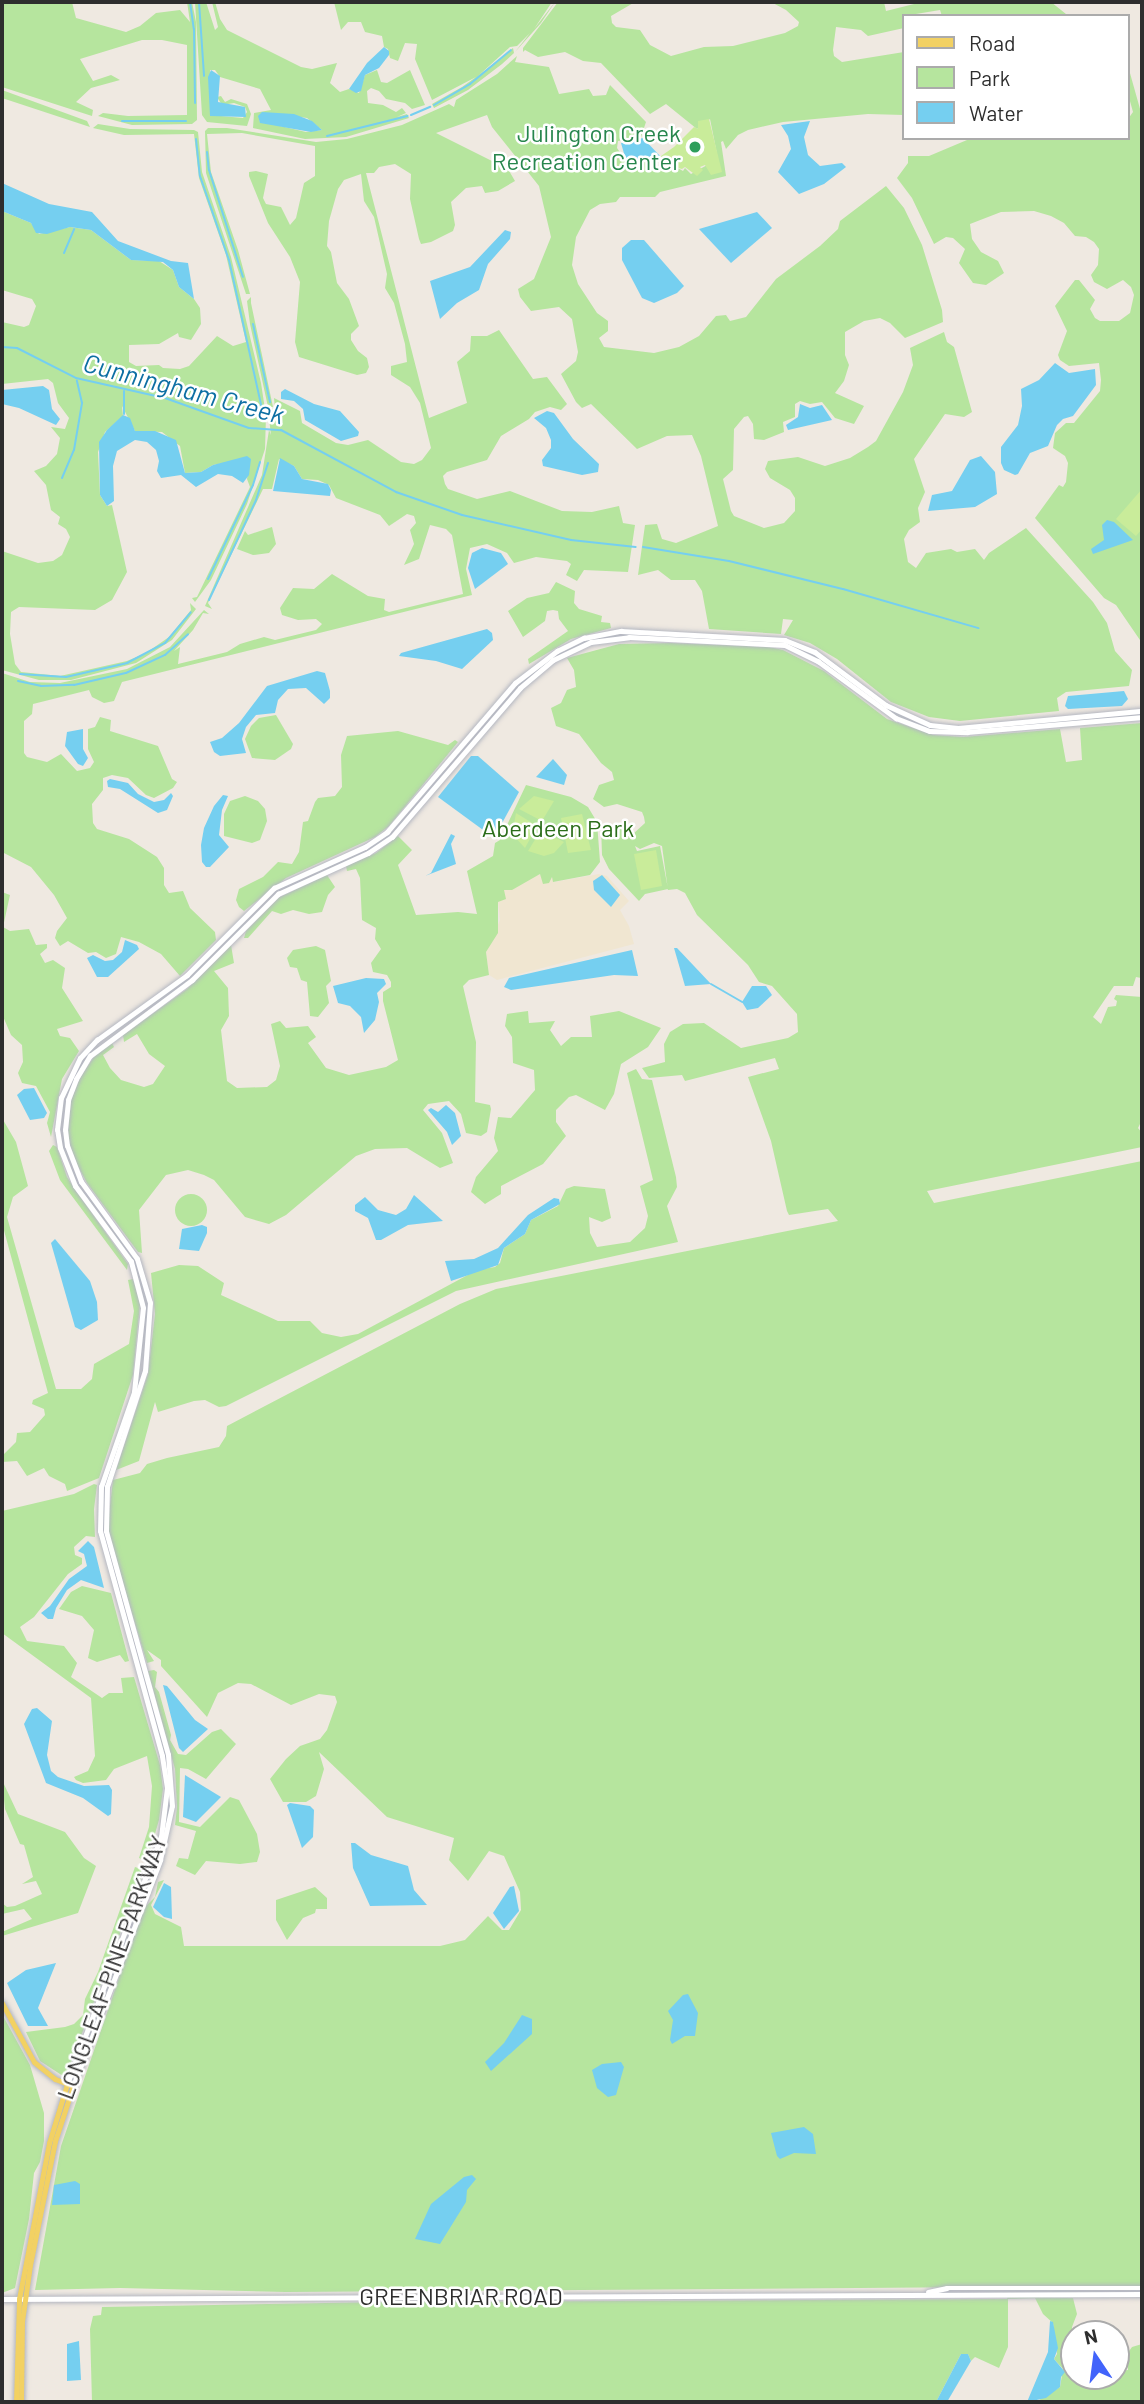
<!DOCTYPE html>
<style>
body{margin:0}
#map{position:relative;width:1144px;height:2404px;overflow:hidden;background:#efe9e1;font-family:Barlow,sans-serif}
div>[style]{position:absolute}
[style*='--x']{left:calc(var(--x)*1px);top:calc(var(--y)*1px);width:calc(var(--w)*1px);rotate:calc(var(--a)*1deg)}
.education>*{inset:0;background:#f0e6d1}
.green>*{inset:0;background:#b6e59e}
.round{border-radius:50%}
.pitch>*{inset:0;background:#c9ec9a}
.water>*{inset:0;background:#75cff0}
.stream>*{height:2px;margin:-1px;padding:0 1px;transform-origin:1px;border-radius:1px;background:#75cff0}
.roads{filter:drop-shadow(0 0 2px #b4b7c1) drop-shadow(0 0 2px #b4b7c1)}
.secondary>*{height:4.5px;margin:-2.25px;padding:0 2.25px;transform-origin:2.25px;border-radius:2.25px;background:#fff}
.primary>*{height:5px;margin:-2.5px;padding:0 2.5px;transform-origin:2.5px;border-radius:2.5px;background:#f2d163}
.dots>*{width:19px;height:19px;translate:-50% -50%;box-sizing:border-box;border:4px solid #fff;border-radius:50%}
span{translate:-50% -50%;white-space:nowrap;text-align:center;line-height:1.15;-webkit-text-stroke:5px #fff;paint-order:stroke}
.leisure-label{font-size:24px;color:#27864d}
.right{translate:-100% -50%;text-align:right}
.park-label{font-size:24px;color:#2c6e1b}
.street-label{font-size:24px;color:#2e2e2e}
.water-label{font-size:26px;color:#0d6fa3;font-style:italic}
.frame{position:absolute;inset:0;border:4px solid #2e2e2e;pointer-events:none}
.legend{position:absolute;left:902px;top:14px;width:228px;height:126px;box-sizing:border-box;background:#fff;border:2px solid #ababab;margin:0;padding:9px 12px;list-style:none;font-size:21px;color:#2e2e2e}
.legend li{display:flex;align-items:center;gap:14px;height:35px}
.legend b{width:35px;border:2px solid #ababab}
.north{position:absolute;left:1060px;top:2320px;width:70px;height:70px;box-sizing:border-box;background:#fff;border:2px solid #ababab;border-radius:50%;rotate:347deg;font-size:19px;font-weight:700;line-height:28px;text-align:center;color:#2e2e2e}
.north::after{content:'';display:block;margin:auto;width:24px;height:32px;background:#4264fb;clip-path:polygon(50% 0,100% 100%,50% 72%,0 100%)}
</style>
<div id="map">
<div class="education">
<i style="clip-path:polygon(540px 874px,548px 883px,552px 877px,554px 882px,599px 874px,607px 876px,629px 901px,620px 910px,629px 926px,634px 944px,497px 980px,489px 975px,486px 952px,500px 920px,498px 902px,504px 890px)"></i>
</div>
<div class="green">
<i style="clip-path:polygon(2px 2px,72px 2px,76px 18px,126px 32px,140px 26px,156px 13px,180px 10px,190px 22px,187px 2px,192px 2px,196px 22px,197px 120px,192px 124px,132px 125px,98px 116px,103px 113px,128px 116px,187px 115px,187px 45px,162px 40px,142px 40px,80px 59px,93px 81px,111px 75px,120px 80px,91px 88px,76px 102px,93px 110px,92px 116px,2px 87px)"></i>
<i style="clip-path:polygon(evenodd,195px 2px,206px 2px,215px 30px,218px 27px,212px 2px,215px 2px,220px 19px,227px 30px,301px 67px,312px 69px,337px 63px,330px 83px,340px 92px,349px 89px,359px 93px,365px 75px,377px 70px,381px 82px,387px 83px,410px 70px,425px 105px,412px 109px,405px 103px,386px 99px,379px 91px,371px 88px,367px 91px,368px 103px,383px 105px,396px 112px,402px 108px,406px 113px,397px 117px,407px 114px,409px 118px,346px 137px,305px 139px,253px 128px,254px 113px,271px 110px,260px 89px,220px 77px,215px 70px,210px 70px,210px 115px,243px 118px,247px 112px,245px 107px,234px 103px,222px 105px,217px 97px,221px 96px,225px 102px,231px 99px,247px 104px,251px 114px,247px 126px,207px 122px,202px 115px,195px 2px,272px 113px,307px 118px,322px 130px,306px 132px,259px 121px,272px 113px)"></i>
<i style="clip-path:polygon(334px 2px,552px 2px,534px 29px,555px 2px,541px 23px,515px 52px,530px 33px,517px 46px,510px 47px,478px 76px,513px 48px,514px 53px,502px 64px,468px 90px,434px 108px,432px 104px,462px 87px,476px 77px,432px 100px,415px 59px,417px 44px,405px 43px,398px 61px,390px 58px,388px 49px,384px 47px,382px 36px,365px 32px,361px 22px,348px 22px,341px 30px)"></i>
<i style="clip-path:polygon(558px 2px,635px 2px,611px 16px,612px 23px,616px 27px,640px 30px,650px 45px,671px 56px,704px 47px,733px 46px,785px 33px,798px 26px,799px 22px,786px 10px,771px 2px,755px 2px,884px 2px,886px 11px,922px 2px,1051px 2px,1066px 14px,942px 16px,940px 10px,904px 16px,904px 28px,868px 36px,861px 30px,836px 27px,833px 50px,834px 56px,842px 62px,904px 52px,904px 115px,868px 114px,783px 122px,748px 130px,738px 135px,726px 149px,723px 141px,721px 142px,726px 176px,660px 192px,655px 197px,620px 197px,616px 202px,600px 204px,590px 210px,576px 237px,572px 265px,578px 284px,597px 313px,608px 321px,608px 331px,599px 338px,604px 347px,654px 353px,679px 347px,699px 336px,716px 316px,726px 315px,730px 321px,746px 317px,776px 279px,820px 246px,838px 229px,840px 221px,886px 186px,904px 208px,922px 245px,942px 310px,943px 322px,905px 338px,890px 323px,880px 318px,864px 321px,845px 332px,845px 355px,849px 365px,844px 381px,835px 393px,864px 406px,854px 424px,835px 418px,822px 402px,810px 404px,800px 401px,795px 404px,795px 417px,783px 422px,784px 432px,764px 440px,754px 439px,753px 424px,748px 416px,744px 417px,734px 429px,733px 470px,723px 479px,731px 511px,734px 516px,764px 528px,784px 523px,795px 511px,795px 498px,790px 490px,770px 478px,765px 469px,768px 461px,798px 457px,825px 466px,850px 458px,868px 447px,876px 441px,903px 392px,913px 365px,910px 348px,944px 332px,947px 342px,954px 347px,972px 412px,964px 417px,945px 414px,914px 459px,925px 492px,918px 508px,920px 522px,909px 530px,904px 539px,908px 562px,916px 568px,926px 553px,951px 549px,957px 552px,975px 549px,984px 560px,989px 553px,1026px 528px,1093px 602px,1107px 623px,1115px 651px,1132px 670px,1129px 686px,1066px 692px,1057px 698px,1059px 711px,960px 721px,929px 717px,891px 702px,837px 659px,810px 643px,784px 635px,793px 620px,783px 619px,781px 634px,709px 629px,702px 591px,695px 580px,671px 580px,658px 570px,638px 575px,645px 525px,657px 524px,662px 539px,676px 543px,718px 526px,701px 456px,692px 435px,667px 436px,637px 449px,591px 404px,582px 408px,576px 402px,561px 374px,576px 361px,578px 352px,572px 319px,559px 307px,531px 311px,520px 297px,518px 289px,534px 279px,551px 237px,539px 186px,492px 127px,487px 115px,436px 133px,492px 161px,504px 162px,515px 181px,498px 191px,485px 193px,482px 186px,466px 188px,451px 202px,455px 225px,453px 231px,431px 242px,421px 244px,419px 239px,410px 199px,411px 174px,395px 164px,379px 167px,374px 173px,366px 173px,429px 418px,467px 403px,457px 362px,470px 351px,471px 336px,487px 336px,499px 330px,533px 379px,547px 377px,567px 404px,561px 410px,550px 407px,535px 412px,529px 419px,501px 436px,487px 460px,447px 472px,443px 476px,445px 484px,448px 489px,477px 499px,510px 491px,562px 511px,592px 512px,619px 506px,623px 523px,635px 525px,628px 572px,584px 570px,577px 581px,566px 575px,571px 564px,567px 561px,536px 557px,514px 563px,507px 553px,487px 544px,470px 548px,466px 569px,472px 595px,122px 682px,114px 701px,104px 703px,92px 697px,89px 690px,33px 704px,32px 714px,24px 721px,24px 753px,27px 757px,47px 762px,61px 754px,77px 771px,90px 768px,94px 762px,88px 749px,88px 729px,95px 727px,100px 717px,111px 720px,110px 731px,158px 746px,172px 779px,177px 782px,173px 788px,154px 798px,146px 795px,128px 778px,112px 775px,103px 778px,103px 790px,92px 804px,93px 823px,97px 829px,129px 839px,157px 857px,164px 868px,164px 885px,169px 893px,183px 891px,190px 908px,215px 932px,216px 940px,180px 976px,161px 954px,139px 942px,121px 937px,116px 954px,106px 958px,96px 952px,88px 953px,68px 941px,60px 946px,55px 938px,57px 931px,67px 918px,54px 895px,31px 867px,2px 852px,2px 673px,30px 682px,60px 683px,127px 669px,170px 647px,204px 610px,209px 614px,203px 613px,193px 630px,174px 651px,180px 647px,178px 664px,227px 652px,240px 644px,264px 637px,275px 640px,316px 630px,322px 624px,316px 619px,298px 620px,282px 615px,280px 608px,293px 588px,314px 589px,332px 574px,368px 596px,385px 599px,384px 610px,389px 612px,463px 594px,452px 535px,446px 529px,430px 525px,419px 559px,404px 565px,414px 544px,410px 530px,416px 523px,414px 516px,407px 514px,389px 526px,380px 515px,336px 498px,329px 485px,318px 480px,302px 479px,294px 466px,279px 459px,272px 489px,263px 489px,208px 603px,212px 609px,205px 606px,262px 475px,269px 430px,271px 435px,268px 410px,275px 408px,274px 398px,300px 411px,302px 423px,336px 443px,348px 445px,368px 440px,401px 462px,414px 464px,422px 460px,431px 448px,420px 403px,410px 387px,391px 375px,391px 366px,407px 362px,405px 344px,394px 303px,385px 288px,387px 274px,374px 217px,364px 201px,361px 174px,344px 180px,338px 189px,329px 221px,327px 246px,331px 252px,337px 283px,349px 299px,359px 326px,351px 334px,351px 340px,358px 351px,367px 358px,369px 367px,366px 373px,357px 375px,299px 357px,295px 342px,300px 282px,290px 257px,268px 223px,249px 176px,249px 172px,256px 171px,268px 174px,263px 198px,266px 204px,281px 207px,290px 225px,296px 218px,304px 183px,315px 176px,315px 146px,242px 133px,207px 134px,211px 172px,238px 250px,250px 294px,246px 294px,206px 173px,205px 131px,208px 128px,227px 128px,316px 142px,347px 139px,402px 125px,449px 104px,454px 107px,456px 100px,497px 74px,517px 56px,515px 62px,549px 67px,559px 94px,589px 89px,593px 96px,606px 95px,610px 85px,646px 122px,641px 137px,618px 141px,617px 148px,628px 164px,634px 167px,645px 162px,653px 167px,666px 166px,675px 159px,674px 166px,683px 171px,685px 168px,691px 174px,718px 159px,710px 119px,697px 129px,666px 104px,650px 114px,601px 63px,583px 61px,565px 52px,538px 57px,525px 50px,523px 52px,523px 48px)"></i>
<i style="clip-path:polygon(1128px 66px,1142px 116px,1142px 643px,1116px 605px,1104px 598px,1035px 518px,1059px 485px,1063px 487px,1066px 482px,1068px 463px,1065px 456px,1053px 448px,1055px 433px,1066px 423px,1074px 423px,1100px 391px,1101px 380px,1099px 363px,1069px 366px,1060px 360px,1058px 355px,1067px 331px,1055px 306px,1075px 280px,1079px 280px,1095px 300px,1090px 309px,1095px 318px,1100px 321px,1119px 321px,1130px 313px,1134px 295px,1131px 287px,1123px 280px,1107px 289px,1094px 282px,1091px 275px,1098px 265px,1099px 249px,1094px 242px,1086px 237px,1075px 236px,1064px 223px,1051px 216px,1034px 211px,1001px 212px,970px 224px,972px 239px,981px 252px,998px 261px,1004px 273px,986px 285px,973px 283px,959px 263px,965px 249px,953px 238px,946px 237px,934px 244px,912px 198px,897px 178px,908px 163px,908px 156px,929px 156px,967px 140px,1128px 138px,1128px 119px,1133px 112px,1128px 94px)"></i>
<i style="clip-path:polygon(2px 90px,87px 121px,90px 127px,2px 98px)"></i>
<i style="clip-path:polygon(98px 124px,130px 129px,194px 130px,198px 132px,202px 172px,231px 257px,261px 383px,266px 416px,265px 449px,247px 504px,211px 580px,195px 602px,192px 598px,197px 597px,250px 487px,247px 479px,250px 458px,213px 465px,201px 472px,185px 473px,180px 446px,162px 432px,135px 431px,122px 406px,123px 416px,105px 432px,98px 452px,100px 495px,107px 506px,112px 505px,127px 572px,112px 600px,95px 610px,19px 607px,11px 612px,10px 634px,15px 664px,21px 672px,60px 676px,127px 661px,146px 653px,169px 637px,191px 610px,190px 603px,196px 609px,172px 640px,136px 663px,71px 680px,39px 680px,2px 670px,2px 551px,38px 563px,53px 561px,62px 555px,70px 537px,66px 529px,58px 524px,60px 517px,51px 510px,46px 485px,34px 471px,46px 466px,57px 454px,60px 438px,51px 427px,65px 429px,69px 418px,58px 403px,53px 383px,48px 379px,2px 384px,2px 322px,24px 327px,29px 325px,36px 306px,32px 299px,2px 290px,2px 211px,31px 223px,39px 234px,70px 227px,91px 230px,131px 260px,159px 261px,173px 270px,179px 287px,194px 299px,200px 308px,201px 324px,191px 340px,179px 337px,178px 333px,159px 344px,129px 345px,129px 362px,136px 366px,159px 365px,163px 368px,180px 369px,189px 366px,217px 336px,233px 346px,246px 342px,226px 255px,199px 178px,194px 134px,124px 135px,93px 128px)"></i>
<i style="clip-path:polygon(251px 297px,251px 303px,273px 407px,268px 407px,250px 324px,247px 301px)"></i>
<i style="clip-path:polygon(272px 527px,276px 544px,269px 553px,253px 555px,237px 549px,245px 531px,248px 535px)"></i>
<i style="clip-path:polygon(556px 582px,575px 591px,574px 603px,579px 609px,602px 616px,601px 622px,610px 623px,611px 628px,571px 639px,529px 664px,528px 659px,568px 631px,559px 619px,558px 611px,553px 610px,547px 611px,545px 621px,523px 637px,508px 611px,527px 598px,549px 593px)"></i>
<i style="clip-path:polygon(671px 643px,769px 647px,783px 650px,824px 671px,887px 719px,933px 735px,963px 737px,1060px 729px,1066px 762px,1082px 760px,1080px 728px,1142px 723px,1142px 988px,1141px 978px,1136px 977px,1133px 986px,1114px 986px,1093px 1017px,1101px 1024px,1108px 1007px,1116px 1006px,1117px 1001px,1114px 999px,1116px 995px,1142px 997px,1142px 1120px,1138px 1128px,1142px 1133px,1142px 1147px,927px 1191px,934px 1203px,1142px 1161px,1142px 2286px,286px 2292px,120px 2288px,35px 2290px,61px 2146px,130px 1946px,145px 1907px,155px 1897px,158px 1882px,164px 1880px,151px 1905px,155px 1914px,181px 1927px,184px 1946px,440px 1946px,465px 1940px,488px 1916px,502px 1930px,509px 1930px,521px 1910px,520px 1892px,504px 1856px,489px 1851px,468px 1881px,449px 1860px,454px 1838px,387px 1817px,319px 1752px,324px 1769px,316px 1796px,306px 1802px,283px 1802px,270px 1779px,286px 1759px,300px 1746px,320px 1739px,327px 1730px,337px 1702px,335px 1696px,319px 1694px,291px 1705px,251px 1684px,238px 1683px,218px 1693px,207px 1717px,161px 1666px,161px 1660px,147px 1650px,154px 1661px,147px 1663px,107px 1531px,113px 1480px,140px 1473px,147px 1464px,167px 1458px,219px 1447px,226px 1436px,227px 1426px,460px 1304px,496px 1289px,838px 1221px,828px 1209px,789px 1215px,787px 1211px,771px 1141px,748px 1077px,779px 1069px,775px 1058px,685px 1081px,682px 1075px,649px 1078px,642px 1068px,665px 1062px,664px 1044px,670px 1032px,683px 1024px,704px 1023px,741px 1048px,788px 1038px,798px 1032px,797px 1014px,772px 986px,759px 982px,748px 965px,697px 915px,685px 893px,677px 889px,668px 890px,662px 846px,654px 843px,640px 849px,635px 846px,637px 851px,660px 846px,668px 889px,645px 894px,639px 901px,609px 869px,602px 855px,601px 826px,631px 830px,632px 841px,633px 834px,645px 823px,644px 817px,642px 812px,617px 804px,604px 807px,593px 799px,599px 785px,614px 780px,612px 772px,601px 763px,579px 734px,556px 726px,551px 708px,561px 703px,567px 690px,576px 687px,574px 670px,567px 658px,619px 644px)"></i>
<i style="clip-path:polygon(276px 715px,293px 744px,291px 749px,275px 760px,252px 758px,245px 739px,251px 726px,259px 718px)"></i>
<i style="clip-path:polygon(398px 731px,448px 745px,455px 740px,458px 742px,389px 826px,375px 837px,286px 878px,244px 911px,239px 907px,236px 900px,239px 889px,263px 877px,278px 862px,292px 864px,299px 852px,303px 822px,308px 821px,315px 802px,318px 798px,335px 796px,342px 787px,341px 755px,347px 736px)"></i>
<i style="clip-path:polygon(526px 785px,571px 797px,588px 807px,597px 822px,600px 862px,590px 875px,553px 882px,552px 877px,549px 883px,543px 884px,540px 874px,512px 890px,504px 890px,506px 899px,498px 902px,498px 933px,486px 952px,489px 975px,469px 980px,463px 986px,476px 1042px,475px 1102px,490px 1105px,491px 1109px,487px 1132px,481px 1136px,466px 1133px,461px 1114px,449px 1101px,428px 1104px,423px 1110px,442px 1133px,453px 1163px,440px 1168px,407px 1148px,375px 1149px,356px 1156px,286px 1215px,269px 1224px,245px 1217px,214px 1180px,204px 1175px,188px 1170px,166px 1175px,139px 1210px,142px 1253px,138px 1252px,87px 1183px,72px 1155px,68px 1133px,71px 1100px,81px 1076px,94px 1057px,112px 1043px,114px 1047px,103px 1055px,110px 1068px,121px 1080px,144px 1087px,153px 1084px,165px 1066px,149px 1054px,137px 1034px,124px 1042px,123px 1035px,187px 989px,231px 945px,234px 963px,214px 971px,228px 988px,229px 1016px,221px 1030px,227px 1081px,237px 1088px,267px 1087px,276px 1080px,280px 1066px,271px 1024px,280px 1021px,286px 1028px,308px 1026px,316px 1037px,308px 1043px,326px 1068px,349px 1075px,386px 1067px,398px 1060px,383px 1001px,383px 992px,391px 987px,391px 982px,387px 975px,373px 972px,371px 963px,381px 949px,375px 939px,376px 928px,362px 920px,360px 878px,356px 869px,347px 871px,346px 866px,376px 853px,398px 836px,412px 850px,398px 865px,416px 915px,458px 912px,477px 914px,467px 871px,493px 856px,495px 843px,500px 840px)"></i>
<i style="clip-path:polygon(245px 796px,258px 801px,265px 809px,267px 821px,260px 840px,252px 843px,224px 836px,224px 814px,230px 801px)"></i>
<i style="clip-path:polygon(327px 875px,335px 887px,328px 895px,322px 912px,309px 914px,293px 910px,281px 914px,272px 911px,248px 938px,244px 938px,246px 931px,278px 898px)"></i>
<i style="clip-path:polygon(2px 892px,10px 895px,3px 927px,10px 931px,29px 929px,36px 945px,47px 944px,47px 948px,40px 954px,45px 963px,53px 960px,65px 968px,62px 988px,83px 1021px,57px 1029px,60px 1036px,70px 1038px,79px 1051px,62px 1079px,51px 1137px,47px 1123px,50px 1112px,36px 1086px,22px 1083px,18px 1073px,23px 1062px,22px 1045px,11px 1035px,2px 1014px)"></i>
<i style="clip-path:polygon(316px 946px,325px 950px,331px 981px,326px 986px,329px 1003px,318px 1017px,310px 1016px,307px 982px,301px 980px,297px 968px,290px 967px,287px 958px,293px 950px)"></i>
<i style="clip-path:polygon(528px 1011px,529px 1023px,555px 1021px,550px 1030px,561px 1046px,571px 1037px,592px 1037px,590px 1016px,619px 1011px,661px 1028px,648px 1047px,621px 1064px,614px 1094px,605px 1110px,576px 1095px,569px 1097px,556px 1110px,556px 1122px,566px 1136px,543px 1164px,501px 1186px,501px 1194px,485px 1204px,471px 1192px,476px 1177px,498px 1151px,494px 1138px,498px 1117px,511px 1118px,535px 1090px,534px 1070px,513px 1063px,512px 1037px,505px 1026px,507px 1014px)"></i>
<i style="clip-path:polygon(636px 1069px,642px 1079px,652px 1080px,676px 1177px,677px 1187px,667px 1206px,678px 1242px,456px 1291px,226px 1406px,219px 1407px,205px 1400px,194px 1401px,158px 1412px,155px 1402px,139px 1461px,116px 1470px,148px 1374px,155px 1314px,151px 1273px,179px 1265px,198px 1266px,224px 1283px,221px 1295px,278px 1321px,310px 1321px,322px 1333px,341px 1337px,358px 1334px,477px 1270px,495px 1267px,500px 1263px,504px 1248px,525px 1234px,531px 1220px,558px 1206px,566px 1189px,574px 1186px,605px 1189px,611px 1218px,602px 1222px,589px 1217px,590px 1233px,597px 1247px,630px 1242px,645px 1228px,648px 1216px,640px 1186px,653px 1180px,627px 1073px)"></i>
<i style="clip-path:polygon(2px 1118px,16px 1142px,28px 1186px,13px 1197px,7px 1217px,56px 1389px,81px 1389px,92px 1379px,94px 1364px,129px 1344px,134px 1311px,128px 1280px,133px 1279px,140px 1304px,133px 1375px,99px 1478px,67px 1491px,65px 1484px,49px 1476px,44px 1468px,27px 1476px,17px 1461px,2px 1462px,2px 1456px,16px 1442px,17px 1433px,30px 1432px,45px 1415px,44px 1409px,32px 1404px,33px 1400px,48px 1393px,2px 1223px)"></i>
<i style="clip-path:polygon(53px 1145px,57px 1147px,67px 1177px,76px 1191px,128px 1264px,127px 1270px,60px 1180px,49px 1151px)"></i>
<i class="round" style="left:175px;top:1194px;width:32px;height:32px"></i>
<i style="clip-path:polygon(94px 1484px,97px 1485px,94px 1509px,95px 1537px,86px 1536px,74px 1547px,75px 1555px,82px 1558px,82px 1564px,68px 1574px,34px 1617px,20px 1627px,27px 1641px,64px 1646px,77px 1663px,71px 1677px,102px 1698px,109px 1693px,123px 1693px,121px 1678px,134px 1677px,160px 1765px,163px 1789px,159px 1820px,148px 1858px,144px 1860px,139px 1858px,149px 1827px,152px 1786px,147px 1756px,114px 1769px,106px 1780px,83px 1783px,76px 1780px,74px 1777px,88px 1771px,95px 1756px,91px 1698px,2px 1633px,2px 1511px,74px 1494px)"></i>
<i style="clip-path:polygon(82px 1586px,111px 1593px,129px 1661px,125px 1662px,120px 1655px,97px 1662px,88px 1658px,94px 1630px,82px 1616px,59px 1609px,71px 1592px)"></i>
<i style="clip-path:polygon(154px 1670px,157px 1672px,155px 1687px,159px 1692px,171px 1735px,170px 1740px,178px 1754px,186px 1755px,212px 1732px,221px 1729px,236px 1744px,206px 1779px,188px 1769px,180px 1768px,179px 1822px,200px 1827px,230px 1797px,239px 1800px,257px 1834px,260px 1852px,257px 1862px,240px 1864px,206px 1861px,195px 1875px,176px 1866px,179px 1858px,188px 1859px,196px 1831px,175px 1825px,177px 1807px,175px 1769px,148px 1671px)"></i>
<i style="clip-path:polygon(2px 1780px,18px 1814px,65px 1832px,84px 1858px,96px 1866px,78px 1913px,2px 1936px,2px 1932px,32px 1919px,24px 1909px,2px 1914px,2px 1903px,7px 1907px,15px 1906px,42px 1894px,36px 1881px,22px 1884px,33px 1877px,24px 1845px,20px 1844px,5px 1809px)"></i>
<i style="clip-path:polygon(135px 1867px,141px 1869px,142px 1876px,67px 2073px,63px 2076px,40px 2061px,26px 2032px,65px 2027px,74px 2024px,83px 2015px,85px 1999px,98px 1972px)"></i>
<i style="clip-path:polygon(315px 1887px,327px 1898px,327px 1909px,316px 1909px,315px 1913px,303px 1918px,287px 1940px,276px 1920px,276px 1900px)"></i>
<i style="clip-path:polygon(2px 2014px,30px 2065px,44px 2113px,44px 2141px,40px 2162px,34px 2173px,29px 2219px,15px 2288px,2px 2293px)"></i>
<i style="clip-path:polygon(1008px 2296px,1073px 2298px,1077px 2314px,1072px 2327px,1074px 2376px,1116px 2376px,1116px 2371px,1128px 2370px,1127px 2354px,1132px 2347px,1142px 2344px,1142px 2402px,1036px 2402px,1060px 2387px,1063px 2369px,1054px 2359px,1057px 2354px,1053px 2323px,1043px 2314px,1035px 2298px,1008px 2299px,1008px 2347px,999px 2368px,975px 2357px,971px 2361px,968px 2354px,961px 2354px,936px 2402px,92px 2402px,90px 2329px,93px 2316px,101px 2315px,102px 2307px,383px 2302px,1007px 2299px)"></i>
</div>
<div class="pitch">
<i style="clip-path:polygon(709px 119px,722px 172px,711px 175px,705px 165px,700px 167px,703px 170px,697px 176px,685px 167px,682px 169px,675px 167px,672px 162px,668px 166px,663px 164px,661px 156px,674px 147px,694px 127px,698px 129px,698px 121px)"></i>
<i style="clip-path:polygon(1142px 489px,1142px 529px,1136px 536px,1116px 519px)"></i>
<i style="clip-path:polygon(534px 796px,554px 801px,542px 821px,519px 809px)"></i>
<i style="clip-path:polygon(516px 813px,537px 826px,525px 848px,512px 834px)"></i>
<i style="clip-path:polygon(582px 814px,591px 850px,568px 853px,561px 818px)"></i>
<i style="clip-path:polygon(541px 830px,564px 842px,554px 853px,544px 856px,528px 851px)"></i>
<i style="clip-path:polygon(656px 850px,662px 886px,641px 890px,634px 854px)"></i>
</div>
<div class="water">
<i style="clip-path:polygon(384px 47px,389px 51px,389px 55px,379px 68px,365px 75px,361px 91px,356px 93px,349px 89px,367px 63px)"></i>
<i style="clip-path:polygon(211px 70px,220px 76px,218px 102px,245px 107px,246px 117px,210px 116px,208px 77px)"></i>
<i style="clip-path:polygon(262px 112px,294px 114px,312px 121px,322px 130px,311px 132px,260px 123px,258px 116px)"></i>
<i style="clip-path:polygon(810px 121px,804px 137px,808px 155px,820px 166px,842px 163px,846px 167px,824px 184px,799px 194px,778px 172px,791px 149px,788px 136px,781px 125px)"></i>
<i style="clip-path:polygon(643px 138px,660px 156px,658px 161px,652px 163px,645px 159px,634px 164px,625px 157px,621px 143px)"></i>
<i style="clip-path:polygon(2px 183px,49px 204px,92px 212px,118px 241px,171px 261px,188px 263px,194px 299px,179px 287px,173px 270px,163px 262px,131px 260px,91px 230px,70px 227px,47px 234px,36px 233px,31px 223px,2px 211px)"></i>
<i style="clip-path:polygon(757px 212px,772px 228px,731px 263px,699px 229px)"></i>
<i style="clip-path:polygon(505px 230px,511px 232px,510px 239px,488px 264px,479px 290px,457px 303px,440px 319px,430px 281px,470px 267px)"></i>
<i style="clip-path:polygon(631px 240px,644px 240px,684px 286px,677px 293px,654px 303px,642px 298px,622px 260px,622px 248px)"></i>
<i style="clip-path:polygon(1055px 363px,1069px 373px,1095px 369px,1096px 385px,1073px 416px,1063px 419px,1057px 425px,1048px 446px,1030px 453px,1018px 474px,1015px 475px,1004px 470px,1001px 463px,1001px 447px,1018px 425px,1022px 406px,1021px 389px,1039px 380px)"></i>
<i style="clip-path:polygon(43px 386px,49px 390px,52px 409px,60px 419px,56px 425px,19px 408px,2px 404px,2px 390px)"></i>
<i style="clip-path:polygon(285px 389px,314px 404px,340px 411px,359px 432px,358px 436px,341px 441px,305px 420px,303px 409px,294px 401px,281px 399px,281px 392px)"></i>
<i style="clip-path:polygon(800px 404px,810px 408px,822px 405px,832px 420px,788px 430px,786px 425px,798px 417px)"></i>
<i style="clip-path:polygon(547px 411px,554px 413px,573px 439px,599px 464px,598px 472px,582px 475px,543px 466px,542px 460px,551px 448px,551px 440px,546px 428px,534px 418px)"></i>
<i style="clip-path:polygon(123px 415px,130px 418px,135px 431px,155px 431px,176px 440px,185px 473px,201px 472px,213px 465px,247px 456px,251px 459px,249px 475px,243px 483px,232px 476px,218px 474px,196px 487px,181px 475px,161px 478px,157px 471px,159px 461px,156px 450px,147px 442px,135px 440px,117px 451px,113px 466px,114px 501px,107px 506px,100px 495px,99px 442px,107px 430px)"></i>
<i style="clip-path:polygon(981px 456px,995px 472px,997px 494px,975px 507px,928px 511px,932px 495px,952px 491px,970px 460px)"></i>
<i style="clip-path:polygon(280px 458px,294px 466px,302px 479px,328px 484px,331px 490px,330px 496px,273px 491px)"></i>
<i style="clip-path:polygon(1107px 520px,1114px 522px,1133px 540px,1093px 554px,1091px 549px,1104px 540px,1102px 525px)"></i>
<i style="clip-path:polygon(482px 548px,501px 553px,508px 564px,475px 589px,468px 568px,472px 553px)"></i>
<i style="clip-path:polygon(487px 629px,492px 633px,493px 640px,462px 669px,436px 661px,399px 656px,401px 653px)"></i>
<i style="clip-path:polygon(317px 671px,325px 673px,330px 691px,330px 698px,324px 704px,306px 688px,288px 689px,278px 700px,275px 713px,256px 715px,246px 727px,242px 739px,246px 753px,220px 756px,214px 752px,210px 742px,222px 738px,239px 723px,267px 686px)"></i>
<i style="clip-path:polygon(1124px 691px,1128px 699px,1122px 706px,1068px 709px,1065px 706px,1068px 696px)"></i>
<i style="clip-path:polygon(83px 729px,83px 749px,88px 758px,83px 766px,78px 764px,65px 746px,67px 732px)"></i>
<i style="clip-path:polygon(471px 756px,478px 756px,519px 792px,494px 838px,438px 797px)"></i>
<i style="clip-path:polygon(553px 759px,567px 775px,564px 785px,536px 777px)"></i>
<i style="clip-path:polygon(110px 779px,128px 783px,138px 794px,154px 802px,164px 800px,171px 793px,173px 796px,167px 810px,158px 813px,120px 789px,108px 787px,107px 781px)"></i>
<i style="clip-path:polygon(223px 795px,228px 796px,222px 810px,219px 835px,229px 847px,210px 867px,206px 867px,202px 862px,201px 845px,204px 828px,214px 806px)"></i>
<i style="clip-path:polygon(451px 834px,455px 836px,451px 844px,456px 864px,425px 876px,431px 873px)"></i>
<i style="clip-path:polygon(602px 875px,620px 895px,611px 907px,594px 890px,593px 881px)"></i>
<i style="clip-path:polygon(125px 940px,137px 945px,139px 949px,108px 977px,97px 977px,87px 958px,93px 955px,105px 961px,113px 960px,122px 952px)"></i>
<i style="clip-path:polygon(674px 948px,677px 948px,711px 984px,685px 986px)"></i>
<i style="clip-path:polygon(632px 950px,638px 976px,614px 975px,511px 990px,504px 987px,509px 978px)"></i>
<i style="clip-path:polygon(366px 978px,384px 979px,386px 984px,377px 993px,379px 1002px,375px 1020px,364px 1033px,361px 1017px,350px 1006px,338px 1003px,333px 986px)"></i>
<i style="clip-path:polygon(752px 986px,766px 986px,772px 995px,758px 1008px,747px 1010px,742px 1002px)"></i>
<i style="clip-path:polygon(34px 1088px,47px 1113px,44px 1118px,30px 1120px,17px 1095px,24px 1089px)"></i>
<i style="clip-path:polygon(446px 1105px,455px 1113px,461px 1136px,452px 1145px,447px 1132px,428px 1110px,431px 1108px,438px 1112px)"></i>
<i style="clip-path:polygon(414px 1195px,443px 1221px,408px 1225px,381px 1240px,376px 1240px,368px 1218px,355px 1211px,355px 1205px,365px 1197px,378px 1210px,396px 1215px,406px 1209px)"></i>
<i style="clip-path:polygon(554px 1198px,559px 1199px,560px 1204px,531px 1220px,525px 1234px,504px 1248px,498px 1265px,451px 1281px,445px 1261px,474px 1259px,498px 1248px,528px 1215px)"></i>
<i style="clip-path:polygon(202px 1225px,207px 1227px,207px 1233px,199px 1251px,179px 1249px,182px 1229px)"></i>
<i style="clip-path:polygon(55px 1239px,90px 1281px,97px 1302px,98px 1320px,81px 1330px,75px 1327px,51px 1243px)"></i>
<i style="clip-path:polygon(88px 1541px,94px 1547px,104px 1588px,81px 1580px,67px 1590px,56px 1608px,53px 1619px,48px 1619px,41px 1613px,50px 1606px,69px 1579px,87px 1566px,84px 1554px,78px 1551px)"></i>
<i style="clip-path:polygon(163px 1685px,167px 1686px,195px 1720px,208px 1729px,183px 1752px,179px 1748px)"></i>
<i style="clip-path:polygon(37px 1708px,52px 1721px,47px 1755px,51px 1771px,58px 1777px,84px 1786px,109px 1785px,112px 1790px,111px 1814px,108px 1816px,83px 1798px,46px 1783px,24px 1724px,32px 1709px)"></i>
<i style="clip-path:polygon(185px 1775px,221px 1797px,196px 1822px,183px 1817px)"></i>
<i style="clip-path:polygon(290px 1803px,310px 1806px,314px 1810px,313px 1837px,302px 1848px,287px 1805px)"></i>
<i style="clip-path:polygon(351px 1843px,355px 1843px,371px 1855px,408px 1866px,414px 1890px,427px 1905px,370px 1906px,353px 1868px)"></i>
<i style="clip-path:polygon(164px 1883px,171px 1887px,172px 1919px,164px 1917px,153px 1907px)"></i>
<i style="clip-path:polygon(514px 1886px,519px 1911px,504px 1929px,493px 1913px,510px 1887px)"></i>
<i style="clip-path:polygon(56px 1963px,38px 2008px,48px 2026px,28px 2026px,7px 1983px,26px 1970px)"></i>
<i style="clip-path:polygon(688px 1994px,698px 2013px,695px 2036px,685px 2036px,672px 2044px,670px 2040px,673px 2020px,668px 2011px,683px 1995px)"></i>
<i style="clip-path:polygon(522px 2015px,532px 2019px,532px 2034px,491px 2071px,485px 2062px,504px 2043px)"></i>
<i style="clip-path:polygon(621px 2062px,624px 2067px,616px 2095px,608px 2097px,597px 2088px,592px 2070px,602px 2064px)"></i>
<i style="clip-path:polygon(804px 2127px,813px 2134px,816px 2154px,794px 2153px,780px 2159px,777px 2156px,771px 2133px)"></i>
<i style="clip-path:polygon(472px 2175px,476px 2179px,467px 2190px,466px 2202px,440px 2244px,415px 2239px,431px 2204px,464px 2177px)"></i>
<i style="clip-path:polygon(75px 2181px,80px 2184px,80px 2204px,52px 2205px,54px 2185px)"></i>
<i style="clip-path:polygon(1050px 2321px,1053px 2322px,1058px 2348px,1054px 2359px,1065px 2372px,1061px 2377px,1060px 2387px,1046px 2398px,1027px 2402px,1048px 2352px)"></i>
<i style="clip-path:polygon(79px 2341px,81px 2380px,67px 2381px,67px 2344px)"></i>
<i style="clip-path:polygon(961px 2354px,968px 2354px,971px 2361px,947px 2402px,936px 2402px)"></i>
</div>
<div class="stream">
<i style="--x:190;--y:2;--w:27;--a:82"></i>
<i style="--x:194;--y:29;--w:74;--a:89.2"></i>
<i style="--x:199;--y:2;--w:74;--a:86.1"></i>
<i style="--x:434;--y:105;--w:42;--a:-30.3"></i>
<i style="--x:470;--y:84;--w:53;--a:-39.7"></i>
<i style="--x:411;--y:115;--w:21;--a:-23"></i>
<i style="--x:122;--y:121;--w:64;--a:0"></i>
<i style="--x:327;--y:136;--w:83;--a:-13.9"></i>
<i style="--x:196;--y:139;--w:37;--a:84"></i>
<i style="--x:200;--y:176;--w:89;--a:71"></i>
<i style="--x:229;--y:260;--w:153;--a:77.5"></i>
<i style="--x:207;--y:152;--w:18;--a:84"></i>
<i style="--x:209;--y:170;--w:112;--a:72.4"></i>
<i style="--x:64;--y:253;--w:26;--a:-67"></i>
<i style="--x:253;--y:324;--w:80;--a:77.7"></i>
<i style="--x:2;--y:347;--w:15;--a:4"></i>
<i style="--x:17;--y:348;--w:66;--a:27"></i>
<i style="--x:76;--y:378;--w:91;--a:12.7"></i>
<i style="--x:165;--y:398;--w:89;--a:19.7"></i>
<i style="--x:249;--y:428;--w:32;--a:4"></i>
<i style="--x:281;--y:430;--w:131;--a:28.3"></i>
<i style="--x:396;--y:492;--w:70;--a:19.2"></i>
<i style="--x:462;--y:515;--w:112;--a:12.9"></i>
<i style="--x:571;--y:540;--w:65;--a:6.1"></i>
<i style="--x:124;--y:414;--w:23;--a:-90"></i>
<i style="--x:62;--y:478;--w:30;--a:-67"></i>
<i style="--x:74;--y:450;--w:48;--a:-80.3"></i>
<i style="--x:82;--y:403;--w:23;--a:-103"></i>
<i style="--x:643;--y:547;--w:87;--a:9.2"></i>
<i style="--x:729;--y:561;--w:117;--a:13.8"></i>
<i style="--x:843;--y:589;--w:141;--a:16.1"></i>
<i style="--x:208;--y:579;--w:104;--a:-64.4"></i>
<i style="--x:253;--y:485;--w:24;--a:-73"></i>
<i style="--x:209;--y:600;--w:110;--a:-64.8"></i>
<i style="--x:256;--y:500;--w:39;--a:-72"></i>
<i style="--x:20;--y:674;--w:46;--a:3.7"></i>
<i style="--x:66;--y:677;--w:63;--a:-12.9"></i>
<i style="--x:127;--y:663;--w:43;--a:-27.8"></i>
<i style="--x:165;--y:643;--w:40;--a:-50"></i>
<i style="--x:18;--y:681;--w:24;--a:12"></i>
<i style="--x:41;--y:686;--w:33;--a:-2"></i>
<i style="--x:74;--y:685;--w:53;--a:-13"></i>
<i style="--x:126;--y:673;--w:43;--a:-24.8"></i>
<i style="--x:165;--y:655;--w:31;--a:-42"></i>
<i style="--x:711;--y:984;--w:36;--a:30"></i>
</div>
<div class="roads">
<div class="secondary">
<i style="--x:67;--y:2084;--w:264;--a:-69.2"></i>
<i style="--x:161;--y:1837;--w:49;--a:-83"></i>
<i style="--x:167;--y:1788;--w:32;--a:-99"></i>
<i style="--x:162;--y:1756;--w:233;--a:-105.4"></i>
<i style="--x:100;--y:1531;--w:44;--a:-88.7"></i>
<i style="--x:101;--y:1487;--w:101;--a:-70.8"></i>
<i style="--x:134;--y:1392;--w:84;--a:-83.9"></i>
<i style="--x:143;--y:1308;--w:48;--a:-104.6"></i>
<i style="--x:131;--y:1262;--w:94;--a:-126.4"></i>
<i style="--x:75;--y:1186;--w:41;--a:-111.5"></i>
<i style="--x:60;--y:1148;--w:18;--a:-99"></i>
<i style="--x:57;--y:1130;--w:32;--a:-83"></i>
<i style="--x:61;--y:1098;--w:44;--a:-64.6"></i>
<i style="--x:80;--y:1058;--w:25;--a:-47"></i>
<i style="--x:97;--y:1040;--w:111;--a:-35.8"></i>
<i style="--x:187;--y:975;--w:123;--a:-45"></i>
<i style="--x:274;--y:888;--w:100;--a:-24.3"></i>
<i style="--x:365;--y:847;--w:27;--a:-34"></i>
<i style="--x:387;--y:832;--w:196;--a:-49.3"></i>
<i style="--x:515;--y:683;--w:53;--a:-37.3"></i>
<i style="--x:557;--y:651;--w:30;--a:-26"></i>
<i style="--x:584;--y:638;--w:38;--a:-11"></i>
<i style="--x:621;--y:631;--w:164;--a:3.1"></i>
<i style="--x:785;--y:640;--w:32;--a:22"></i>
<i style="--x:815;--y:652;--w:89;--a:36.7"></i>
<i style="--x:886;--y:705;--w:48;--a:24.4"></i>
<i style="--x:930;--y:725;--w:28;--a:6"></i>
<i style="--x:958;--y:728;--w:185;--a:-5.3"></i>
<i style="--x:73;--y:2086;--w:242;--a:-68.9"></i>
<i style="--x:160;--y:1860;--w:55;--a:-77.5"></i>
<i style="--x:172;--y:1806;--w:51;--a:-94.5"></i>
<i style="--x:168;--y:1755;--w:232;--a:-105.5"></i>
<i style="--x:106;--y:1531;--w:44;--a:-88.7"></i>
<i style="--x:107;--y:1487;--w:122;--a:-71.9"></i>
<i style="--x:145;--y:1371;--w:68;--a:-85.8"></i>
<i style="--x:150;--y:1303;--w:46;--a:-106.5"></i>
<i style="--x:137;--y:1259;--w:95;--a:-126"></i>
<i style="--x:81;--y:1182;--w:39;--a:-111"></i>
<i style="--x:67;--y:1146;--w:16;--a:-97"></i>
<i style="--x:65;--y:1130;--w:30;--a:-84"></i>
<i style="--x:68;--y:1100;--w:22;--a:-69"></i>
<i style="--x:76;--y:1079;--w:27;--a:-59"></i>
<i style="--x:90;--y:1056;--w:127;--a:-36.7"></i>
<i style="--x:192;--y:980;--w:122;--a:-45"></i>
<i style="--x:278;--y:894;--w:99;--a:-24.5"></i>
<i style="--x:368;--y:853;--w:29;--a:-34"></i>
<i style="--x:392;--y:837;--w:196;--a:-49.3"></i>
<i style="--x:520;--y:688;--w:43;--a:-40.3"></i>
<i style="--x:553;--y:660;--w:42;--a:-25.3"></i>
<i style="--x:591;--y:642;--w:38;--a:-7"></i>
<i style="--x:629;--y:637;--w:156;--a:2.9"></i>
<i style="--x:785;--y:645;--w:37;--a:26"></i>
<i style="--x:818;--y:661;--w:97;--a:36.2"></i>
<i style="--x:896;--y:718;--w:36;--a:21"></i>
<i style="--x:930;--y:731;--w:37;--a:2"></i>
<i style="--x:967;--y:732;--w:176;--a:-4.9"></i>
<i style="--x:928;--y:2292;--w:19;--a:-12"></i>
<i style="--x:947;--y:2288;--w:195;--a:0"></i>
<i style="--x:2;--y:2299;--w:1140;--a:-0.25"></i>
</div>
<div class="primary">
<i style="--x:2;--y:2003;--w:67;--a:61.5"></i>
<i style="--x:34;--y:2062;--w:27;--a:39"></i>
<i style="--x:55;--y:2079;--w:19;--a:21"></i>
<i style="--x:73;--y:2086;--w:58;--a:108.1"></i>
<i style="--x:55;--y:2141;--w:126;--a:101.4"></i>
<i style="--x:30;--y:2265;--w:57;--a:98.1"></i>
<i style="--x:22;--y:2321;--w:81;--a:90.7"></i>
<i style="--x:16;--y:2402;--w:103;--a:-88.3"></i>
<i style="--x:19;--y:2299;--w:159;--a:-79.1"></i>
<i style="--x:49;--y:2143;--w:62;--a:-73"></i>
</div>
</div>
<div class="dots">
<i style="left:695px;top:147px;background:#2e9e5b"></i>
</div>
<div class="leisure-label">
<span class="right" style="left:681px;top:147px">Julington Creek<br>Recreation Center</span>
</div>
<div class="park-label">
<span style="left:558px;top:828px">Aberdeen Park</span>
</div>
<div class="street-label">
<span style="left:111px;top:1967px;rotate:-70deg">LONGLEAF PINE PARKWAY</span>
<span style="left:461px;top:2296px">GREENBRIAR ROAD</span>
</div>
<div class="water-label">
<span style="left:184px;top:388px;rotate:15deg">Cunningham Creek</span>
</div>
<div class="frame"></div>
<ul class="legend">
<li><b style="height:9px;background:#f2d163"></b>Road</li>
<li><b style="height:19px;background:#b6e59e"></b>Park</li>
<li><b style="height:19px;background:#75cff0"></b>Water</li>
</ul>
<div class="north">N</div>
</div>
